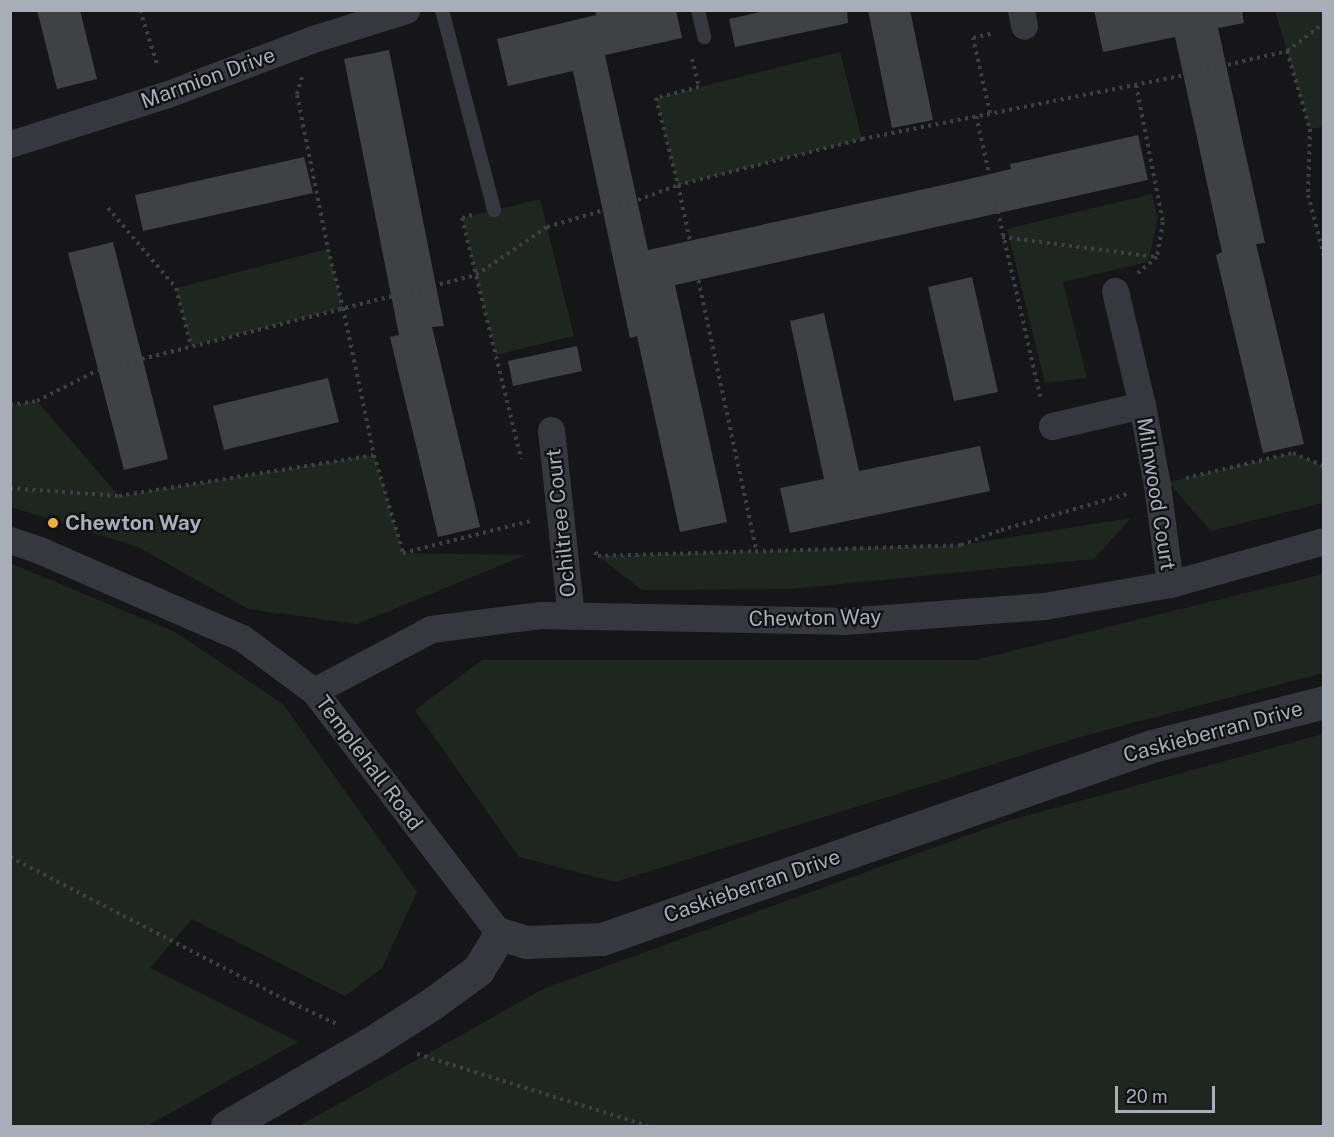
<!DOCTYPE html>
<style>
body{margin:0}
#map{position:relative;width:1334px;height:1137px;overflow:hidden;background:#161618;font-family:"Public Sans",sans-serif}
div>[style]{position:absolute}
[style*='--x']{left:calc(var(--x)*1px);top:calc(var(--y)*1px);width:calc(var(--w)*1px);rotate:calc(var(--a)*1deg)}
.green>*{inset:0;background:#1e261f}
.building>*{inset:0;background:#404145}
.path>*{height:4px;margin-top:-2px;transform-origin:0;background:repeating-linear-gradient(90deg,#3d3f44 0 3px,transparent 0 7.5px)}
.service>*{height:14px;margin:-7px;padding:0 7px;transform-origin:7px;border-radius:7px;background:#37383d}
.minor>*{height:27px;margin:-13.5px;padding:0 13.5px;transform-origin:13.5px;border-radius:13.5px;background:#37383d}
.tertiary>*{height:33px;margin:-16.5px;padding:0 16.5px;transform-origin:16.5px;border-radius:16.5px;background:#37383d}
.dots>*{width:16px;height:16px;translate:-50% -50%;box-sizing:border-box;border:3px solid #111113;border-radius:50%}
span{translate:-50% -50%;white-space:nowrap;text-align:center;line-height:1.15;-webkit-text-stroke:4.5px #111113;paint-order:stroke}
.street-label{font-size:21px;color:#a8adb8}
.poi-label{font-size:21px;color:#a8adb8;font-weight:700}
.left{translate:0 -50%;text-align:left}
.frame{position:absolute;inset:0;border:12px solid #a8adb8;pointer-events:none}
.scale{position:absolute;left:1115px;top:1086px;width:100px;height:27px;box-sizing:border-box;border:3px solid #a8adb8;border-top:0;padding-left:8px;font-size:18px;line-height:21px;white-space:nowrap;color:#a8adb8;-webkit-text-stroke:4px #111113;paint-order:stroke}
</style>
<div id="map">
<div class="green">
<i style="clip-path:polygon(1275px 11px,1323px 11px,1323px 127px,1310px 129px)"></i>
<i style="clip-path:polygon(840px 52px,862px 139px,678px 185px,656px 98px)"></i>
<i style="clip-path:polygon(1152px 194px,1158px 218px,1148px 262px,1063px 282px,1087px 378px,1045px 383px,1007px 229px)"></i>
<i style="clip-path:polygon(540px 199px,574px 336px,496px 355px,462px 218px)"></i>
<i style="clip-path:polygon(328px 249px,343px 308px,191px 346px,176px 288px)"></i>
<i style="clip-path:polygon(37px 401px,119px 496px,374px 455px,403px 553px,526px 555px,357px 624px,248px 609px,138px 547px,11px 507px,11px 405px)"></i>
<i style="clip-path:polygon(1293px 453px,1323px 466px,1323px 503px,1211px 531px,1168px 482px)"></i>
<i style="clip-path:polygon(1131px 518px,1094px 559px,791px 589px,642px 590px,598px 556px,961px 545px)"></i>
<i style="clip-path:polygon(10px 563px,175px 632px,283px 704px,417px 892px,382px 968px,345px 996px,192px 919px,150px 968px,298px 1042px,147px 1126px,11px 1126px)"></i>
<i style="clip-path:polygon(1323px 574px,1323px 673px,1087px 735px,615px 882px,519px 857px,415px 710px,482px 660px,975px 660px)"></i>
<i style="clip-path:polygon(1323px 734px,1323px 1126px,299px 1126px,543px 989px,1007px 821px)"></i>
</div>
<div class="building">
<i style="clip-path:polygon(37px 10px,80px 10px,97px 79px,57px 89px)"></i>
<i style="clip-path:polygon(595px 10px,676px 10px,682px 38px,605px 55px,648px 250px,961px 181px,1011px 169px,1010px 164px,1138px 135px,1148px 180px,675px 285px,727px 522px,680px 532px,637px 336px,630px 338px,573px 71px,508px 86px,497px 39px,596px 15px)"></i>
<i style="clip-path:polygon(770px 10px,847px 10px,848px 23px,735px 47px,729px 19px)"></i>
<i style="clip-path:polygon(868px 10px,910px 10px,933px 120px,892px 128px)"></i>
<i style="clip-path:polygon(1094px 10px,1242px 10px,1244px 23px,1218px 28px,1265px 243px,1256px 244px,1304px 444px,1263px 453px,1216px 255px,1222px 252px,1175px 37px,1103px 52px)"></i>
<i style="clip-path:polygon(389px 50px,444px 326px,432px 327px,480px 527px,438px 537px,390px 337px,399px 335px,344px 59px)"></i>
<i style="clip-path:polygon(304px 157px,313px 193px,143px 231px,135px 195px)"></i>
<i style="clip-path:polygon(113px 242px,168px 459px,124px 470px,68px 253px)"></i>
<i style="clip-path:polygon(972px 277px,998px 392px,954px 401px,928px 287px)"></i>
<i style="clip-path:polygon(824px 313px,859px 471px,980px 446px,990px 491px,790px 533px,780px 488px,824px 479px,790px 321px)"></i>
<i style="clip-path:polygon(577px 346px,582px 371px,513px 386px,508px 361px)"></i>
<i style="clip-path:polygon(328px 378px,339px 422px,224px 450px,213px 406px)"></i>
</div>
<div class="path">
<i style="--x:140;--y:10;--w:60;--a:72.5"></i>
<i style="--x:1287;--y:51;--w:81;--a:73.6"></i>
<i style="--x:1310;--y:129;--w:66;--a:91.7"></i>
<i style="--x:1308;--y:195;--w:63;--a:75.3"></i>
<i style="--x:692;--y:59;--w:29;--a:76"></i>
<i style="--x:699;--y:87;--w:44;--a:165.7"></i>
<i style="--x:656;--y:98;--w:90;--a:75.8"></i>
<i style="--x:678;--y:185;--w:373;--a:77.9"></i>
<i style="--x:302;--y:77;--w:19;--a:106"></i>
<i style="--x:297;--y:95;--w:157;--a:78.6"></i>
<i style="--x:328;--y:249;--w:61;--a:75.7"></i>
<i style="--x:343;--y:308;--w:150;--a:78.1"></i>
<i style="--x:1136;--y:85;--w:140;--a:78.9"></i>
<i style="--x:1163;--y:222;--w:36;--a:100"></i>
<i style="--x:1157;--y:257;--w:25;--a:140"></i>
<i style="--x:990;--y:113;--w:77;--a:-102.8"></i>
<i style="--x:973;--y:38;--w:22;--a:-13"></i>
<i style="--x:976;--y:116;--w:290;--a:77.1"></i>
<i style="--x:108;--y:208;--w:105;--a:49.6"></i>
<i style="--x:176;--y:288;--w:60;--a:75.5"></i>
<i style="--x:472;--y:215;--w:10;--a:163"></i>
<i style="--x:462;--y:218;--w:248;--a:76.2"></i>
<i style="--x:1002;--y:237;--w:155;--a:7.4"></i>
<i style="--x:10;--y:405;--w:27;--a:-8"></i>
<i style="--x:37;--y:401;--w:68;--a:-26.9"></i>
<i style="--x:98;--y:370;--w:390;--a:-14.1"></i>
<i style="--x:476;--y:275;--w:86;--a:-34.1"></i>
<i style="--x:547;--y:227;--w:95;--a:-16.5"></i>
<i style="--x:638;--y:200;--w:43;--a:-20.6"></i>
<i style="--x:678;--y:185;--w:190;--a:-14"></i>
<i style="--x:862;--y:139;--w:328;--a:-11.2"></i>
<i style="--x:1184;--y:75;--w:106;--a:-13.1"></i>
<i style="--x:1287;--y:51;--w:46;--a:-37.1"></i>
<i style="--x:1186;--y:478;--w:110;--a:-13.2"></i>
<i style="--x:1293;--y:453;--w:34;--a:23"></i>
<i style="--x:10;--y:488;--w:109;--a:4.2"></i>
<i style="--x:119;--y:496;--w:258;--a:-9.1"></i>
<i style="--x:374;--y:455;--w:102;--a:73.5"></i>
<i style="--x:403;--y:553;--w:131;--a:-14.1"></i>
<i style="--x:595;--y:552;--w:5;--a:53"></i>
<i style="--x:598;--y:556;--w:363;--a:-1.7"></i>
<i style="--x:961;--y:545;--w:43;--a:-20.6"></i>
<i style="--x:1001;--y:530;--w:131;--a:-15.9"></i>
<i style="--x:10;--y:857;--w:318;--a:27.4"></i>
<i style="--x:292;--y:1003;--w:50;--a:25"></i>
<i style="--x:417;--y:1054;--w:242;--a:17.3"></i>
</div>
<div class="service">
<i style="--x:442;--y:10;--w:207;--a:75.4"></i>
<i style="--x:698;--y:10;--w:28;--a:77"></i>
</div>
<div class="minor">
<i style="--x:1021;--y:10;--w:16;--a:79"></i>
<i style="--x:10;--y:144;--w:166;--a:-17.6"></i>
<i style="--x:168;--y:94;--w:152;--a:-20.8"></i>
<i style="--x:310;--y:40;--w:101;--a:-17.4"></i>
<i style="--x:1115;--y:291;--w:117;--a:76.7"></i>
<i style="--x:1142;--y:405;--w:81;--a:79.4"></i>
<i style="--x:1157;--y:485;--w:100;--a:82.5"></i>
<i style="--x:1052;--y:426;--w:92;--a:-13.1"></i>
<i style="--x:551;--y:430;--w:187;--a:83.9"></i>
<i style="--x:10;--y:540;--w:31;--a:19"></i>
<i style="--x:39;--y:550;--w:221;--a:23.4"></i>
<i style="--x:242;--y:638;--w:89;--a:36.4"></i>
<i style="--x:314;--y:691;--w:306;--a:52.6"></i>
<i style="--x:314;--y:691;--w:132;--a:-27.9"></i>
<i style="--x:431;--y:629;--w:110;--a:-7.3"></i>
<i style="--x:540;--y:615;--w:304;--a:1.1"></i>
<i style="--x:844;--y:621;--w:201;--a:-4.3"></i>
<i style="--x:1044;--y:606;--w:128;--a:-9.9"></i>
<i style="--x:1170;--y:584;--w:160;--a:-15.6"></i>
</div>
<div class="tertiary">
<i style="--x:227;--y:1126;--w:170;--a:-30"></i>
<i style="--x:374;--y:1041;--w:70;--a:-32.8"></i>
<i style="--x:433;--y:1003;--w:56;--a:-36.3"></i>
<i style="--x:478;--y:970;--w:42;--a:-58.6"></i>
<i style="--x:500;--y:934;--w:27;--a:17"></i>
<i style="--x:526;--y:942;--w:76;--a:-2.3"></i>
<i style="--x:602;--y:939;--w:583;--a:-19.34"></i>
<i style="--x:1152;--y:746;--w:178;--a:-14.3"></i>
</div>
<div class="dots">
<i style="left:53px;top:523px;background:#f2b134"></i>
</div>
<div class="street-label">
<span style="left:208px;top:78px;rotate:-20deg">Marmion Drive</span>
<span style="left:1156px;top:494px;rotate:81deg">Milnwood Court</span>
<span style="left:561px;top:523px;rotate:-96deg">Ochiltree Court</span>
<span style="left:815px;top:618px;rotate:-1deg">Chewton Way</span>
<span style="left:1213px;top:732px;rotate:-15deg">Caskieberran Drive</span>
<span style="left:369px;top:763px;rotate:53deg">Templehall Road</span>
<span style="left:752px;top:886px;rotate:-19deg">Caskieberran Drive</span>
</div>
<div class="poi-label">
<span class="left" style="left:65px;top:523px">Chewton Way</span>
</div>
<div class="frame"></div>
<div class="scale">20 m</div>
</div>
